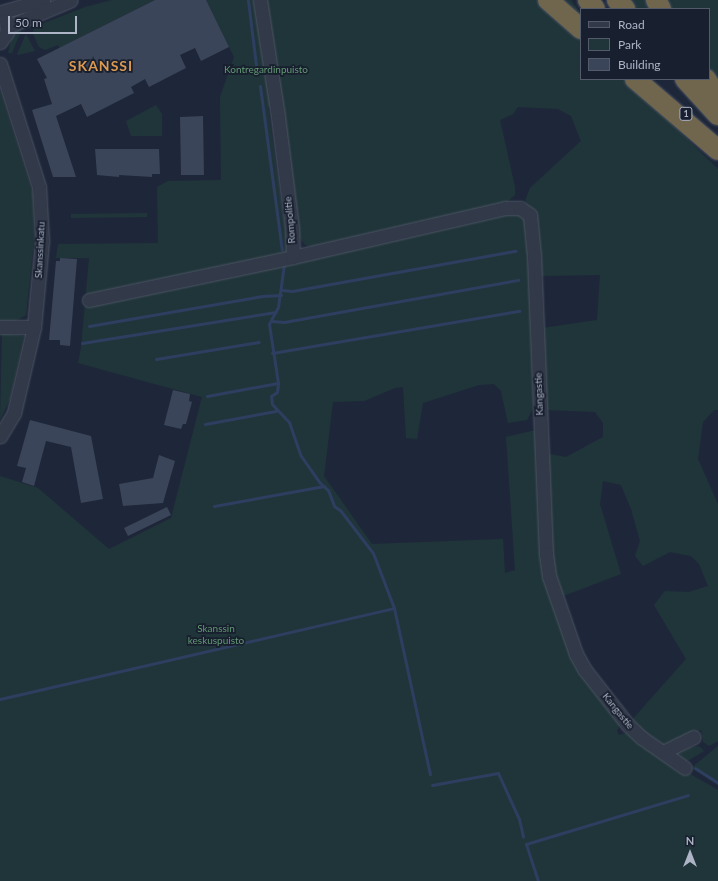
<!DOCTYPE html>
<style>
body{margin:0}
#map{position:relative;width:718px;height:881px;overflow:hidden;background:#1e2739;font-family:Lato,sans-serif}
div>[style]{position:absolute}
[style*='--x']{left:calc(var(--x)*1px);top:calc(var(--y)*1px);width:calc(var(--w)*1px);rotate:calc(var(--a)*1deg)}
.green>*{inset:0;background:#20353a}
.stream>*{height:3px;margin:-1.5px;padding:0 1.5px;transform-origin:1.5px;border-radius:1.5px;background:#2e3e60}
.building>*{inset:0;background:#3a4559}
.roads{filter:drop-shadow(0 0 1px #4c5464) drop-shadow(0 0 1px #4c5464)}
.minor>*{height:13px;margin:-6.5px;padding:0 6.5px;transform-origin:6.5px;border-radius:6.5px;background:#323949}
.highway>*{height:20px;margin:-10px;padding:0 10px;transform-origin:10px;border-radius:10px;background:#70664e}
span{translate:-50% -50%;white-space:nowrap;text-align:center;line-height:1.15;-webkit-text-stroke:3.5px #181f2e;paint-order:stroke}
.shield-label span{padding:1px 3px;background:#181f2e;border:1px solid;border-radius:3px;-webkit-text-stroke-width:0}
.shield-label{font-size:9px;color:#acb4c6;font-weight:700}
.park-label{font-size:10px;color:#629973}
.street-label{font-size:10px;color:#acb4c6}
.district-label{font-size:14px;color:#dc9a51;font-weight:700;letter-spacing:1px}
.legend{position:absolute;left:580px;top:8px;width:130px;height:72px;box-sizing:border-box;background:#181f2e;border:1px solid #535b6b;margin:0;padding:5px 7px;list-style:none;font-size:12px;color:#acb4c6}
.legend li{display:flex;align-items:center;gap:8px;height:20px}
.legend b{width:20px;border:1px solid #535b6b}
.north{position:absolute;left:670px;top:833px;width:40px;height:40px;-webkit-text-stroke:3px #181f2e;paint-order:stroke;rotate:0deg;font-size:11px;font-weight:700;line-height:16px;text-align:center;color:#acb4c6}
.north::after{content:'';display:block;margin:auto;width:14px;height:18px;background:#acb4c6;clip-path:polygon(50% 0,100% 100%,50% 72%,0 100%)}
.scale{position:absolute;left:8px;top:16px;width:69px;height:18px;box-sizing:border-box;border:2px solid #acb4c6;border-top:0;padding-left:5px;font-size:12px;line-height:14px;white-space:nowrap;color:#acb4c6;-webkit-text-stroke:3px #181f2e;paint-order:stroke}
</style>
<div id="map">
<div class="green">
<i style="clip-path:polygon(112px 0,155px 0,60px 48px,58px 45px,45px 50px,39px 47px,33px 34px,34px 27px,85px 7px)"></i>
<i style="clip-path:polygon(205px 0,254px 0,254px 6px,265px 0,540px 0,581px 37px,581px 79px,626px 79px,718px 169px,718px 410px,714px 410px,703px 422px,698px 459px,718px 504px,718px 741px,709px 746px,703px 742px,701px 730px,665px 747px,652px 740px,631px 721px,686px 659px,654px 605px,665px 591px,689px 592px,708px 586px,699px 564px,691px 556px,670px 552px,643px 566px,635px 556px,640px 541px,631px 509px,621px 485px,603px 481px,600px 504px,621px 574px,558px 598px,551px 572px,544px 453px,566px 457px,603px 437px,603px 423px,595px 412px,545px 410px,542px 328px,597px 320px,600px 275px,540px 276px,534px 216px,525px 201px,530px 188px,581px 141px,571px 116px,558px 109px,518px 107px,513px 114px,500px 120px,515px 187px,515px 195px,505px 204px,312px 247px,305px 245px,299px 237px,279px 102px,268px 107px,287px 243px,296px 259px,504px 213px,519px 214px,526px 219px,534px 348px,533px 409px,527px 420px,508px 423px,501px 391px,494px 384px,479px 385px,423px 403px,417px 439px,406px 438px,403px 387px,395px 388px,364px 401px,333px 402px,324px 476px,372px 544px,503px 539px,505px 573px,515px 570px,506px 437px,536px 430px,551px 596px,621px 722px,617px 731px,619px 735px,629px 732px,675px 770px,681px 773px,687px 772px,718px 790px,718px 881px,0 881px,0 476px,38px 488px,109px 549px,171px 518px,202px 397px,78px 363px,81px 348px,89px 258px,56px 258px,58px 244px,158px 243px,157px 187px,168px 181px,221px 180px,220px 97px,234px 57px)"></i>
<i style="clip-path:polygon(559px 0,571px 0,581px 14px,581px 19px)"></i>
<i style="clip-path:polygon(628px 0,651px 0,657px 9px,636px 9px)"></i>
<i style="clip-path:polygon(663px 0,718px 0,718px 84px,709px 71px,709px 9px,668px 9px)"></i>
<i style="clip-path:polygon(20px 27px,21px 31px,12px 53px,8px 53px,13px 33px)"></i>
<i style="clip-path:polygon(26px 34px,35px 51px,18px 55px,17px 54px)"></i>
<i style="clip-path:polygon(0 90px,33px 194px,34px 240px,26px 315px,16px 321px,0 321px)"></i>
<i style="clip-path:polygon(156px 105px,162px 114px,162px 136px,131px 136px,126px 121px)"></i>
<i style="clip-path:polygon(147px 213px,147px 217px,71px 218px,71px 214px)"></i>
<i style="clip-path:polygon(2px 333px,24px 336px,10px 399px,0 420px)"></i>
<i style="clip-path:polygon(699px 746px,704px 751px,686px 762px,673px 751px)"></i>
<i style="clip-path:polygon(718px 746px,718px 785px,691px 768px)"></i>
</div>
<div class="stream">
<i style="--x:248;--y:0;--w:65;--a:83"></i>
<i style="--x:260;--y:86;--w:165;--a:82.4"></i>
<i style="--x:284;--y:264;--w:43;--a:97.9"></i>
<i style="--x:278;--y:307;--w:19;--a:118"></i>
<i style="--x:269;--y:324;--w:60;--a:81.3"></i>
<i style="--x:278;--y:383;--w:9;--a:96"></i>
<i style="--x:277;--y:392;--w:7;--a:146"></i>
<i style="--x:271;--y:396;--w:8;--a:83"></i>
<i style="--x:272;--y:404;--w:25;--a:47"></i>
<i style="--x:289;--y:422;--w:36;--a:71"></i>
<i style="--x:301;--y:456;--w:32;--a:55"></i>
<i style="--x:319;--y:482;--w:12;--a:42"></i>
<i style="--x:328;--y:490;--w:17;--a:69"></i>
<i style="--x:334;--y:506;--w:7;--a:34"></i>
<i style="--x:340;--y:510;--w:54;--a:52.5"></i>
<i style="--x:373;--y:553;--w:59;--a:69.1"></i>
<i style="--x:394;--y:608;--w:170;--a:77.8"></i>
<i style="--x:282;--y:290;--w:10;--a:6"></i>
<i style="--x:292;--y:291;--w:227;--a:-10.2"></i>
<i style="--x:271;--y:321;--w:13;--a:4"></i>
<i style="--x:284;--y:322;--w:238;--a:-10.2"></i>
<i style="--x:89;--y:326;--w:176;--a:-9.8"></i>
<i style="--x:262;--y:296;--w:19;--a:-3"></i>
<i style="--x:82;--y:343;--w:196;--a:-9.1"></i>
<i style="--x:272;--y:353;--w:251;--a:-9.7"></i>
<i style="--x:156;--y:359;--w:104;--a:-9.4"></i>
<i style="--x:207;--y:396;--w:72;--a:-10.4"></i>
<i style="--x:205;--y:424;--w:72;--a:-10.4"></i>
<i style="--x:214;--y:506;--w:112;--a:-10.3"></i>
<i style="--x:0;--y:699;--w:404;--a:-13"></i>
<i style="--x:695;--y:768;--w:27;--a:33"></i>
<i style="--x:432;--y:785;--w:67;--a:-10.3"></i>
<i style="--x:498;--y:773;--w:51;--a:65.5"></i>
<i style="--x:519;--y:819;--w:18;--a:77"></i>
<i style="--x:538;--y:881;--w:39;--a:-108"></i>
<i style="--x:526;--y:844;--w:169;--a:-16.8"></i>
</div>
<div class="building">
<i style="clip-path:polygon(155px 0,206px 0,229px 47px,201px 61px,195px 48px,180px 55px,186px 68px,149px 87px,145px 79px,131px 87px,134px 93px,87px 117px,81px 104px,56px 116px,76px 177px,53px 177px,32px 110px,52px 104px,44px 79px,47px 78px,37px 59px)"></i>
<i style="clip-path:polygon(203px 116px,204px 175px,181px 175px,180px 117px)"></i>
<i style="clip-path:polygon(95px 149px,159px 149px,160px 174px,152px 174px,152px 177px,119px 175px,119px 177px,97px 175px)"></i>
<i style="clip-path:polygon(60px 258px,77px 259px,70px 346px,60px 345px,60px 340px,49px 340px,56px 261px,60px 261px)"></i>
<i style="clip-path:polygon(173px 390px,190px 394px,189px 401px,192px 402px,186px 424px,183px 424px,181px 429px,164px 425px)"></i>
<i style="clip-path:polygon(30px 420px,91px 436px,103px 499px,81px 503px,71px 447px,46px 441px,34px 486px,22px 482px,26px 468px,17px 466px)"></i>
<i style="clip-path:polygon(159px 455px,175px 461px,163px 503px,123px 506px,119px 484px,153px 478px)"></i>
<i style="clip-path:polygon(167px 507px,171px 515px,128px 536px,124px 528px)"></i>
</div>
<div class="roads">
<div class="minor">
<i style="--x:2;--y:12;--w:43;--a:-16.3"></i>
<i style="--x:7;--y:27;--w:69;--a:-22.9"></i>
<i style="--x:0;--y:42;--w:12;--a:-55"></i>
<i style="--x:7;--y:32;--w:12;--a:-95"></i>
<i style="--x:0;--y:64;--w:129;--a:72.4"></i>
<i style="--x:39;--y:187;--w:54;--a:86.8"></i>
<i style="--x:42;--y:241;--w:86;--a:95.3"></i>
<i style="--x:34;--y:327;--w:88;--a:103.1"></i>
<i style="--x:14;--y:413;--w:27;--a:121"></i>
<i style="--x:293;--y:257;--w:218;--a:-13"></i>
<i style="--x:505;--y:208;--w:15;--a:0"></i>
<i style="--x:520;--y:208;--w:12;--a:35"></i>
<i style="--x:530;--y:215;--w:41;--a:84.4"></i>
<i style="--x:534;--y:256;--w:298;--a:87.7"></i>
<i style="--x:546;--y:554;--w:22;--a:82"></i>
<i style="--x:549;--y:576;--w:83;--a:70.9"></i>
<i style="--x:576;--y:654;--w:18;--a:61"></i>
<i style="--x:585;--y:670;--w:70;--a:52"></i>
<i style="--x:628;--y:725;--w:19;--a:43"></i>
<i style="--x:642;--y:738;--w:52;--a:34.9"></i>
<i style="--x:89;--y:300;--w:208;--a:-11.9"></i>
<i style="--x:293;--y:257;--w:29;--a:-92"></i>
<i style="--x:292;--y:228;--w:119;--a:-97.2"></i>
<i style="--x:277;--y:110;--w:111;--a:-98.8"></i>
<i style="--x:0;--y:327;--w:34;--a:0"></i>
<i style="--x:663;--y:752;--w:34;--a:-26"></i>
</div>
<div class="highway">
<i style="--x:548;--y:0;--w:44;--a:41.3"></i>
<i style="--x:588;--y:0;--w:11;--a:52"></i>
<i style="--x:617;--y:0;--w:12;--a:48"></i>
<i style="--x:656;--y:0;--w:10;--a:61"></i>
<i style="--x:635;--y:79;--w:109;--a:40.5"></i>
<i style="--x:685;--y:79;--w:49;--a:47.5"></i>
<i style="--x:706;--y:79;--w:22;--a:58"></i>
</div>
</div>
<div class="shield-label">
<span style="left:686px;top:114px">1</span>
</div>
<div class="park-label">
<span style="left:266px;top:70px">Kontregardinpuisto</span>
<span style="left:216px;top:634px">Skanssin<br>keskuspuisto</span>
</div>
<div class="street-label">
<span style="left:290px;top:220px;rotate:-95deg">Rompolitie</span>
<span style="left:40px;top:250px;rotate:-87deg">Skanssinkatu</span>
<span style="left:539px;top:394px;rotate:-92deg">Kangastie</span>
<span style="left:618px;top:711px;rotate:51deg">Kangastie</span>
</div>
<div class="district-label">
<span style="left:101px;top:66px">SKANSSI</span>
</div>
<ul class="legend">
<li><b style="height:5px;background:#323949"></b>Road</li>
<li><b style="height:11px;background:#20353a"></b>Park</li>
<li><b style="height:11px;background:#3a4559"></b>Building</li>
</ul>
<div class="north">N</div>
<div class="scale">50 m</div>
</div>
